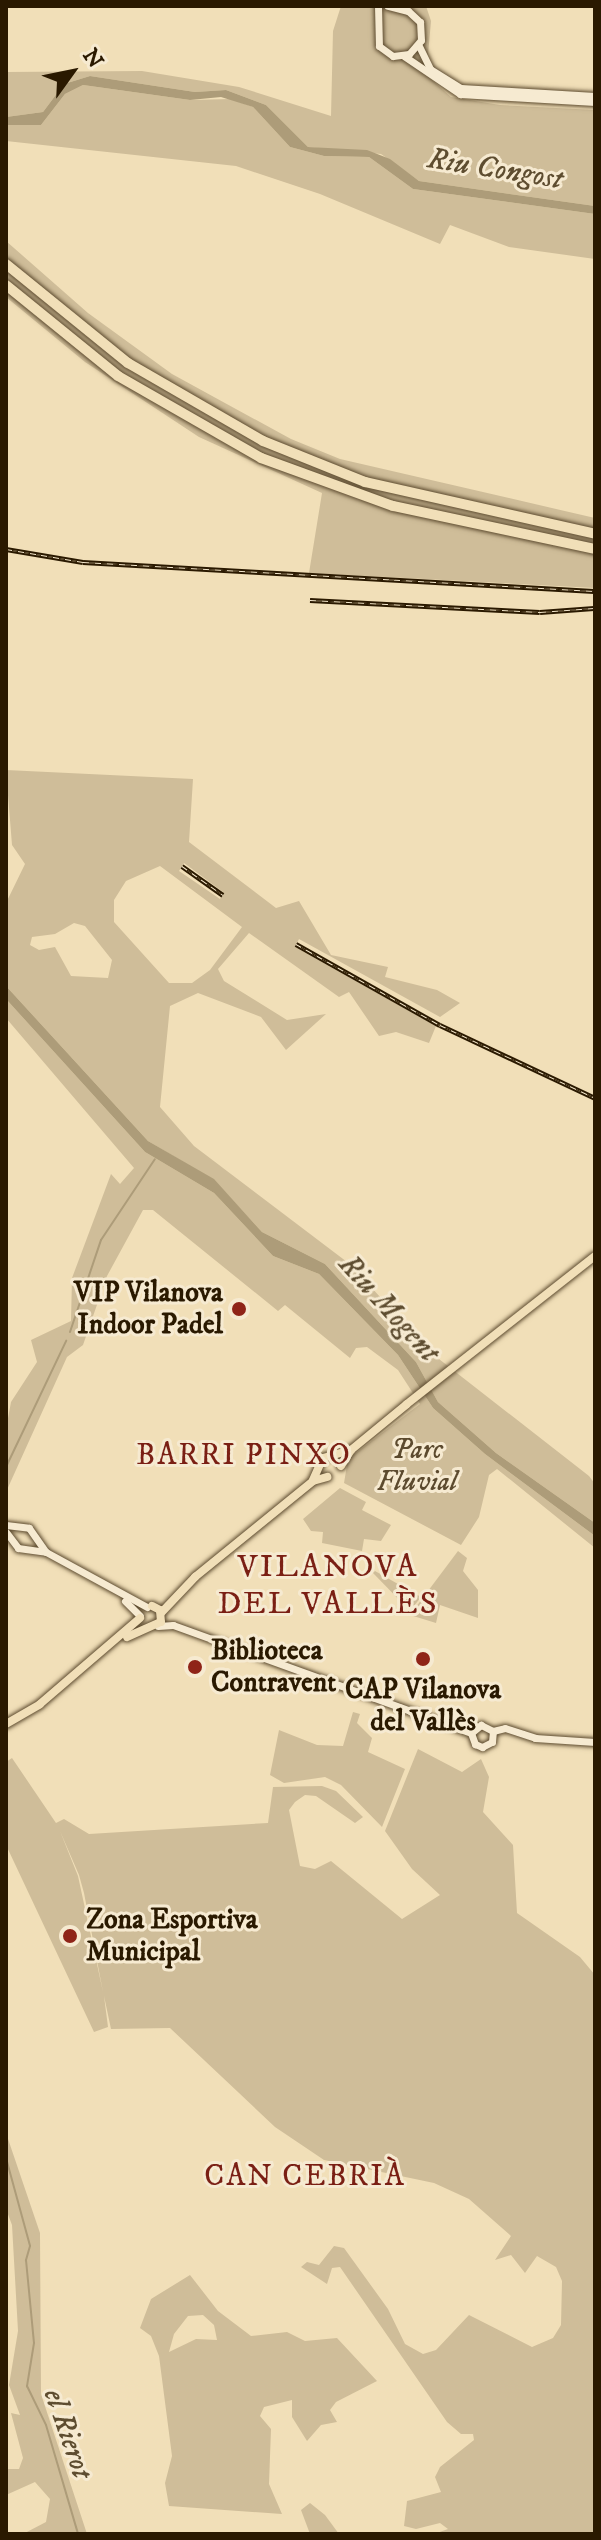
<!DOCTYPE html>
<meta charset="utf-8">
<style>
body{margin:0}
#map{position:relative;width:601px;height:2540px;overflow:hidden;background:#f1dfb8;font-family:"IM FELL DW Pica",serif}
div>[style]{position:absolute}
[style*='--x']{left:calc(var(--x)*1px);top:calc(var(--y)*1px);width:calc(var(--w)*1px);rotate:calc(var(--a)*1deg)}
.green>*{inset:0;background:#cfbd99}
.water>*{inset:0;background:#ad9c79}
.stream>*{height:2px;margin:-1px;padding:0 1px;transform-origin:1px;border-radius:1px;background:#ad9c79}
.roads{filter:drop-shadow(0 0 2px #5c4a2e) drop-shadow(0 0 2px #5c4a2e)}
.minor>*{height:7px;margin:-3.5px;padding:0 3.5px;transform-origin:3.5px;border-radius:3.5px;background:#f6ead1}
.major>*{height:8px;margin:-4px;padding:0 4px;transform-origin:4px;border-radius:4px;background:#f1dfb8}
.highway>*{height:10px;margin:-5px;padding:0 5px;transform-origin:5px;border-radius:5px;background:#f1dfb8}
.rail>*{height:5px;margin-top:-2.5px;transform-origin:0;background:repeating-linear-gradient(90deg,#f6ead1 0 6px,#2a1900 0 12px);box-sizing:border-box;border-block:2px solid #2a1900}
.dots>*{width:22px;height:22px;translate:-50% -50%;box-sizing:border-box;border:4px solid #f6ead1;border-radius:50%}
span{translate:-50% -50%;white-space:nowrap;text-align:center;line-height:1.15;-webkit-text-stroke:6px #f6ead1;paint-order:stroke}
.poi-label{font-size:28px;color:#2a1900;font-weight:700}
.right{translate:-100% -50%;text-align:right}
.left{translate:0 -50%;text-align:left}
.park-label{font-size:28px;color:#5c4a2e;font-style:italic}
.water-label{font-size:30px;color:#5e4d30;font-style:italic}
.neighbourhood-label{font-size:30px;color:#7a1f14;letter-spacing:2px}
.quarter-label{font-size:32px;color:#7a1f14;letter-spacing:2px}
.frame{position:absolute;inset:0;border:8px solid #2a1900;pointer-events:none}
.north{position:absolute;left:32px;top:32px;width:80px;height:80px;-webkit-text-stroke:6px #f6ead1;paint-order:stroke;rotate:57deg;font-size:22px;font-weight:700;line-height:32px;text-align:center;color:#2a1900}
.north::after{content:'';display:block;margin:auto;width:28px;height:36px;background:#2a1900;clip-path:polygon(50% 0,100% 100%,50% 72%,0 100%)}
</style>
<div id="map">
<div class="green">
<i style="clip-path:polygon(341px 6px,426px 6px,431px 21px,428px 55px,415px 65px,451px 97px,500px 105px,595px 110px,595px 206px,419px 181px,381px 154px,308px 147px,266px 105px,226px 90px,195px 92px,90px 76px,64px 84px,43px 112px,6px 117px,6px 72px,142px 71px,239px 87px,331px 116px,333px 31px)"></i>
<i style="clip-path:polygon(83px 85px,190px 100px,231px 99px,253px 107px,290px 147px,324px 156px,369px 157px,413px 189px,595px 214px,595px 259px,509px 247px,450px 225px,440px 244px,320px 194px,236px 166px,6px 141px,6px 125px,41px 125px,65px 94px)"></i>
<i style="clip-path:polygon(6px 241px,88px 313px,172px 374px,291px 439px,340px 459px,595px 518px,595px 588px,309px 573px,322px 493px,199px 437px,85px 362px,6px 297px)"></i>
<i style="clip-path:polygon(evenodd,6px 770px,193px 779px,189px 842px,276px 908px,299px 901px,331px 955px,388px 967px,385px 977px,437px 990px,460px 1003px,440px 1017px,299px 939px,295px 947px,436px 1026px,429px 1043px,396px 1032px,379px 1036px,349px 992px,339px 997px,249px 933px,218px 969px,224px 981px,287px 1020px,326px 1014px,286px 1050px,261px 1017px,198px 993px,170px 1006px,160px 1107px,194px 1146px,351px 1265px,430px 1352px,589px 1476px,595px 1484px,595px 1523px,496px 1453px,438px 1402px,416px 1362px,325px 1264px,262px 1232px,214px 1180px,148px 1141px,6px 986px,6px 903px,25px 864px,12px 845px,6px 770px,184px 863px,223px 892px,220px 899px,179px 871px,184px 863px,6px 770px,160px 866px,242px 927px,210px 970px,192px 983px,169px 983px,114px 922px,114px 900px,126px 881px,160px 866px,6px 770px,74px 923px,85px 926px,112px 960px,108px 978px,71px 976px,55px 947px,39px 950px,30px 945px,32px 937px,55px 934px,74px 923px)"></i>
<i style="clip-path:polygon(6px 999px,145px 1152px,214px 1193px,273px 1256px,319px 1274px,398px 1355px,433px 1408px,485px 1454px,595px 1536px,595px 1548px,497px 1469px,489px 1475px,479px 1517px,461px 1545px,344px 1483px,348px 1459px,420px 1404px,398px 1370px,367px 1347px,356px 1348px,350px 1358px,285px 1305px,278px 1311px,153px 1210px,143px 1210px,107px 1276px,83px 1345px,67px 1357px,6px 1492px,6px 1429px,11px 1402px,37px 1362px,31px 1340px,71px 1321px,72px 1278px,111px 1174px,120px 1184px,134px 1168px,6px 1018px)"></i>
<i style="clip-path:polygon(340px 1488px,366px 1502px,362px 1510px,391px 1525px,381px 1541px,364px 1539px,362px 1551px,322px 1543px,323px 1532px,311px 1531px,303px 1519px)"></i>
<i style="clip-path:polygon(458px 1551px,467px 1558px,463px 1571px,478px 1590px,478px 1618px,440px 1605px,436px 1623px,410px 1615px)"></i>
<i style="clip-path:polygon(375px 1571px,421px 1597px,410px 1611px,373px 1573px)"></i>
<i style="clip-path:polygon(353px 1712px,360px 1714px,357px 1723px,372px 1738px,368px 1752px,405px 1769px,382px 1827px,341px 1785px,325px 1777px,284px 1783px,270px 1775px,279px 1730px,317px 1745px,343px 1746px)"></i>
<i style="clip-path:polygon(evenodd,418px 1749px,462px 1772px,481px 1759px,489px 1777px,483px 1812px,513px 1845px,517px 1913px,580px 1957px,595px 1975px,595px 2534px,434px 2534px,448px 2529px,440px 2523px,416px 2529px,404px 2526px,407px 2501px,441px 2492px,435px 2477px,440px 2467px,474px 2440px,473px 2434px,461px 2434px,447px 2422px,340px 2267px,332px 2268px,327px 2284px,301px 2267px,307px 2262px,319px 2265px,334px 2246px,344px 2248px,388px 2309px,405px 2344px,423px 2354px,436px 2350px,469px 2315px,532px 2347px,553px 2338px,561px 2325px,562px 2281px,556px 2267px,537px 2256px,525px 2273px,511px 2255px,495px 2260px,511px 2236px,469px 2199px,434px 2183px,324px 2160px,275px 2127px,170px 2028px,111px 2029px,104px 1996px,108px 2027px,94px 2032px,6px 1845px,6px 1762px,12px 1758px,56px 1823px,64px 1819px,89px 1834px,268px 1823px,273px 1787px,322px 1786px,336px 1791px,363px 1817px,355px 1823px,316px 1796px,305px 1795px,295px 1802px,289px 1810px,300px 1866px,315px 1869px,331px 1861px,402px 1919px,440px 1895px,412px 1869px,385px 1831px,418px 1749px,60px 1831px,79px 1875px,84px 1893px,103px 1992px,78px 1876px,60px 1831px)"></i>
<i style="clip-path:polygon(6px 2133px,40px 2233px,41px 2394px,87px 2534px,23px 2534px,46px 2522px,50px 2499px,35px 2482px,6px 2495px,6px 2469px,19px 2469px,23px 2458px,11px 2413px,20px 2415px,9px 2385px,18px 2331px,12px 2225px,6px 2209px)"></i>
<i style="clip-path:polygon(evenodd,190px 2275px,218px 2311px,251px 2336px,287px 2332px,305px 2341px,337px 2338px,377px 2381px,336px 2402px,330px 2410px,337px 2422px,321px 2425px,307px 2441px,292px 2417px,292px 2400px,264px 2407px,260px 2416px,271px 2429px,269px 2484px,282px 2514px,169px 2506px,165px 2483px,172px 2456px,159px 2356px,151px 2336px,140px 2328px,151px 2299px,190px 2275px,203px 2315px,214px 2325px,217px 2340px,196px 2339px,169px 2352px,174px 2334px,188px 2316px,203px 2315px)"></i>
<i style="clip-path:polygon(310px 2503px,325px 2515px,339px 2534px,310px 2534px,301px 2510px)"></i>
</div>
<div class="water">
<i style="clip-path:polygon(90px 76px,195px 92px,226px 90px,266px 105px,308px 147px,367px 150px,390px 159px,419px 181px,595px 206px,595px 214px,413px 189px,369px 157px,324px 156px,290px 147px,253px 107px,221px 97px,190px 100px,83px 85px,65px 94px,41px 125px,6px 125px,6px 117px,43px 112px,64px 84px)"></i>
<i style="clip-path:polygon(6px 986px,148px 1141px,214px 1179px,262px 1232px,325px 1264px,416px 1362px,438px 1402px,496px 1453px,595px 1523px,595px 1536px,485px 1454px,433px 1408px,398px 1355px,319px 1274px,273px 1256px,214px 1193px,145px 1152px,6px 999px)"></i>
</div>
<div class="stream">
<i style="--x:70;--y:1332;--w:97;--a:-71.4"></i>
<i style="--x:101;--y:1240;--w:97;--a:-56.3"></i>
<i style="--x:6;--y:1467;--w:140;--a:-64.5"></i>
<i style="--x:6;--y:2158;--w:91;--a:74.7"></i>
<i style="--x:30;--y:2246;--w:15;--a:106"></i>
<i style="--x:26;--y:2260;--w:83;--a:84.5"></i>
<i style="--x:34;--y:2343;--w:44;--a:99.2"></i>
<i style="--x:27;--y:2386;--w:43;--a:64"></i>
<i style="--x:46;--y:2425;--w:114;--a:73.6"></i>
</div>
<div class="roads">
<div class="minor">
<i style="--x:378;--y:6;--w:40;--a:88.6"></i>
<i style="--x:379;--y:46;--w:17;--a:36"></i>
<i style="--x:393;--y:56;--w:16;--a:-7"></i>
<i style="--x:409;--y:54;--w:18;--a:-49"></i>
<i style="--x:421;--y:40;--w:18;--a:-93"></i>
<i style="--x:420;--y:22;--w:16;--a:-137"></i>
<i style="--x:408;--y:11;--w:21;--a:-166"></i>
<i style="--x:419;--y:46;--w:25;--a:64"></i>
<i style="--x:430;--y:69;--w:36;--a:32"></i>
<i style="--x:461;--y:88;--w:134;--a:3.4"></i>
<i style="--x:404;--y:56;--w:68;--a:34.2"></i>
<i style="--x:460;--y:94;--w:135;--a:3.4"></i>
<i style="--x:6;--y:1525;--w:23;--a:7"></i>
<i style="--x:29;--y:1528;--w:29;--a:55"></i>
<i style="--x:46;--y:1552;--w:115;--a:28.6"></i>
<i style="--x:6;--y:1532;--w:20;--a:53"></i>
<i style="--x:18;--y:1548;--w:28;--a:8"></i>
<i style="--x:125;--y:1601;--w:21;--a:45"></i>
<i style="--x:158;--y:1626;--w:15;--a:-4"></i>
<i style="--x:173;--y:1625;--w:317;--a:19.9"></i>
<i style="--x:493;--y:1731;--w:12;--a:-14"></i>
<i style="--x:505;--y:1728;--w:32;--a:18"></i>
<i style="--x:535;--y:1738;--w:60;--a:3.8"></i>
<i style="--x:471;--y:1733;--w:12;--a:70"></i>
<i style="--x:475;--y:1744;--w:8;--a:23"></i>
<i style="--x:482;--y:1747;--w:11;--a:-27"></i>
<i style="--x:492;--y:1742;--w:11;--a:-85"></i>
<i style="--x:471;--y:1733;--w:13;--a:-39"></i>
<i style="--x:481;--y:1725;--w:13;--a:27"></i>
</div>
<div class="major">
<i style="--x:341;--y:1466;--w:19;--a:-58"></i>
<i style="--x:351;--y:1450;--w:72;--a:-39.4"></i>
<i style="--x:407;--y:1404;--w:239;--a:-38.2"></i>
<i style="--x:313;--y:1480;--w:24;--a:-66"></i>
<i style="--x:323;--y:1458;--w:29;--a:-16"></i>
<i style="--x:161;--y:1613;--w:50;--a:-46.6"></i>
<i style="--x:195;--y:1577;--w:152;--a:-39.1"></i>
<i style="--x:313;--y:1481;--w:15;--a:-16"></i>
<i style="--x:127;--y:1637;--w:37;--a:-24"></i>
<i style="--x:161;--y:1622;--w:12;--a:-95"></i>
<i style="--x:160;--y:1610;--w:9;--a:-153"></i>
<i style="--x:6;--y:1724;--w:39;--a:-30"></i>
<i style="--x:40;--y:1704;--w:132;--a:-40.7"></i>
</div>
<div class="highway">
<i style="--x:6;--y:264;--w:157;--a:39.1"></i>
<i style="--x:128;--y:363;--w:156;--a:30"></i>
<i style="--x:263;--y:441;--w:110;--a:21.9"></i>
<i style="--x:365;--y:482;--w:236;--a:12.7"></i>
<i style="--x:6;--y:285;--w:144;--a:39.1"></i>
<i style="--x:118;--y:376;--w:165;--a:29.8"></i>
<i style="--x:261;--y:458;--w:140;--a:20"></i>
<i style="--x:393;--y:506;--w:207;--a:12"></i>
</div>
</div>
<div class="rail">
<i style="--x:6;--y:549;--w:78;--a:9.6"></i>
<i style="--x:83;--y:562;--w:513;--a:3.24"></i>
<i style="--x:310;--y:600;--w:230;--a:3"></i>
<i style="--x:540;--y:612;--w:55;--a:-4.2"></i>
<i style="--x:182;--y:866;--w:50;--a:35.3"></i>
<i style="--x:296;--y:944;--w:165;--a:29.4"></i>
<i style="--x:440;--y:1025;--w:171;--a:25.2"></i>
</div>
<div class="dots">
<i style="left:239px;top:1309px;background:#8f2418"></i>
<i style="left:423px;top:1659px;background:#8f2418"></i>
<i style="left:195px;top:1667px;background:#8f2418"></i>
<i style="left:70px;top:1936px;background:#8f2418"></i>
</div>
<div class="poi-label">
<span class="right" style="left:223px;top:1309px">VIP Vilanova<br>Indoor Padel</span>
<span class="left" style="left:211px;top:1667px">Biblioteca<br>Contravent</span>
<span style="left:423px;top:1706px">CAP Vilanova<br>del Vallès</span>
<span class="left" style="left:86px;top:1936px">Zona Esportiva<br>Municipal</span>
</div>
<div class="park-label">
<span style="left:417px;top:1466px">Parc<br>Fluvial</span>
</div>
<div class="water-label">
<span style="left:495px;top:170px;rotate:9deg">Riu Congost</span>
<span style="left:388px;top:1309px;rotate:48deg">Riu Mogent</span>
<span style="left:67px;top:2434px;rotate:71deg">el Rierot</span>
</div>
<div class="neighbourhood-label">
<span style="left:244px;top:1456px">BARRI PINXO</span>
<span style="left:305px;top:2177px">CAN CEBRIÀ</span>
</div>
<div class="quarter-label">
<span style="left:328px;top:1586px">VILANOVA<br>DEL VALLÈS</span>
</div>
<div class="frame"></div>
<div class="north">N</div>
</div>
